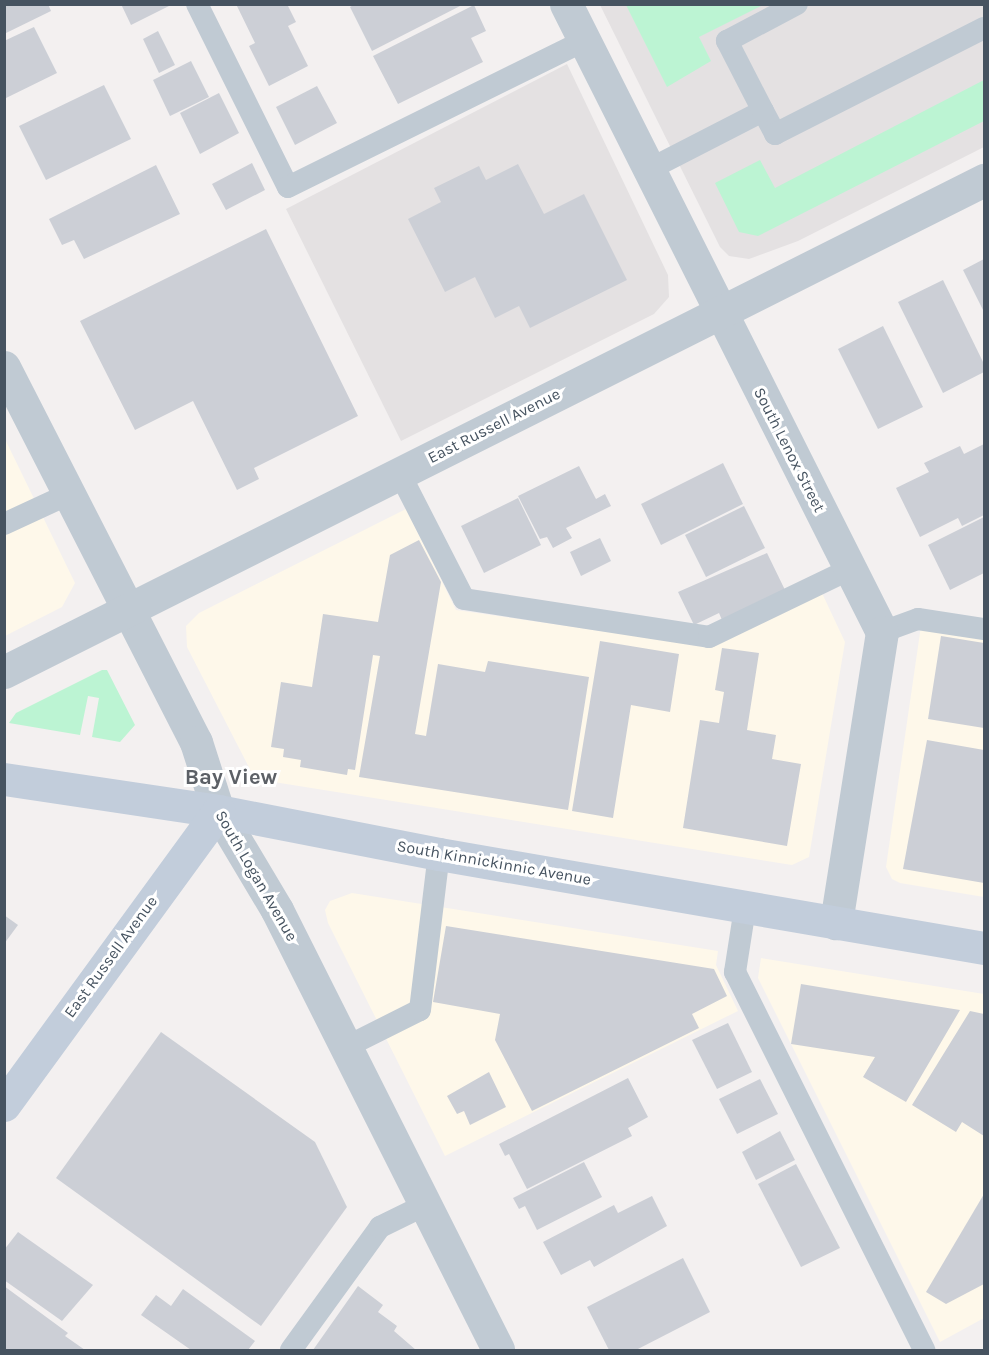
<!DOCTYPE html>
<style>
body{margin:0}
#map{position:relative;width:989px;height:1355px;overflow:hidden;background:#f3f0f0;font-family:Karla,sans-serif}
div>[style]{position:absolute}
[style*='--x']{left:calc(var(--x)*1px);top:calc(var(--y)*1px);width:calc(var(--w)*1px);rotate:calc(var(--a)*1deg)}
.commercial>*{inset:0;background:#fef8ea}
.education>*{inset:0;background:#e4e1e2}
.green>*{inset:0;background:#bcf4d3}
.building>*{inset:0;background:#cccfd6}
.service>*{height:22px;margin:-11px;padding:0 11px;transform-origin:11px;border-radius:11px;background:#c0cad3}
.minor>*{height:33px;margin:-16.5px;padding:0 16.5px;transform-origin:16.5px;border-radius:16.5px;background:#c0cad3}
.secondary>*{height:33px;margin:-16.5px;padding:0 16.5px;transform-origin:16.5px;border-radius:16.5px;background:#c2cddb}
span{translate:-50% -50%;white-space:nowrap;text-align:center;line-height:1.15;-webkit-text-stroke:6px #fff;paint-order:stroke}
.street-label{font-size:16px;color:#465360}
.district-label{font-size:22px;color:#5c6066;font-weight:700}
.frame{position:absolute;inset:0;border:6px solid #465360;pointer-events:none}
</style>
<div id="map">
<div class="commercial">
<i style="clip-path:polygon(4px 437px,75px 583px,62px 607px,5px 636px)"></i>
<i style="clip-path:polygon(406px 509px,456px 610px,706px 646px,821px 591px,845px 642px,809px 857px,792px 865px,255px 779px,187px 647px,186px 626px,199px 613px)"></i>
<i style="clip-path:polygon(921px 626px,984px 638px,984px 897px,900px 883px,892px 879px,886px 867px)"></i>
<i style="clip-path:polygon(352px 893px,718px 951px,716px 965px,738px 1011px,445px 1156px,328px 923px,325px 910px,330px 901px)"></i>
<i style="clip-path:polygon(761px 958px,984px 994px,984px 1318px,940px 1342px,758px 978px)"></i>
</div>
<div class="education">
<i style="clip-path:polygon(600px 5px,984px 5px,984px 147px,798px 241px,749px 259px,729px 256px,720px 247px)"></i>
<i style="clip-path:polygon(567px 64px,668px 275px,669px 297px,654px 314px,401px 441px,286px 209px)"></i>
</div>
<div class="green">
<i style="clip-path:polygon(626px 5px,763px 5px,699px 37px,711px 61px,667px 87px)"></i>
<i style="clip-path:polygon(984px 80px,984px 121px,758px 236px,739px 232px,715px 183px,760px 160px,775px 188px)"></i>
<i style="clip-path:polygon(102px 670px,107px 670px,135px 725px,120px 742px,92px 737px,99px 698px,88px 696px,80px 735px,9px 723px,16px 713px)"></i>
</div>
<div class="building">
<i style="clip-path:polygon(4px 4px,48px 4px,51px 11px,4px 34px)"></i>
<i style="clip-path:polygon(121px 4px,173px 4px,131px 25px)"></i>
<i style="clip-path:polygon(236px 4px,287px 4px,296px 22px,288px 26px,308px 66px,269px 86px,249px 46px,255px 43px)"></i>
<i style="clip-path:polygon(355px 4px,464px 4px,372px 51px,350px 7px)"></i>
<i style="clip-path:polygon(474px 5px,486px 31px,471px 38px,483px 62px,398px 104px,373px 56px)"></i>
<i style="clip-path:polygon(34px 27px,57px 73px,4px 99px,4px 41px)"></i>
<i style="clip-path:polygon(158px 31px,175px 65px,159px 73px,143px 39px)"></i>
<i style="clip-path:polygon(191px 61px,209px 97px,170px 116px,153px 80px)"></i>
<i style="clip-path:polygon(104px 85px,131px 139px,46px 180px,19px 126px)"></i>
<i style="clip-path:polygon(317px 86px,337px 123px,295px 145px,276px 107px)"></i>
<i style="clip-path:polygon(219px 93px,239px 133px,200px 154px,180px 113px)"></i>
<i style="clip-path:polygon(252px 163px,265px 190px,226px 210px,212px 184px)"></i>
<i style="clip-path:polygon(518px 164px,544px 214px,584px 194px,627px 280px,530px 328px,519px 306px,495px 318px,475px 277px,445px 292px,408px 219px,441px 202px,434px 188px,479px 166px,486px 180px)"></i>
<i style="clip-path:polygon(156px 165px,180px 214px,84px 259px,74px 240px,62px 245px,49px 219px)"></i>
<i style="clip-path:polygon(266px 229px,358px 416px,254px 468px,259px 479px,237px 490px,193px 401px,135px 430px,80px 321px)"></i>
<i style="clip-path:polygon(984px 259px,984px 312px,963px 270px)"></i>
<i style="clip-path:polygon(943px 280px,984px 364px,984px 372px,943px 393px,898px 302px)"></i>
<i style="clip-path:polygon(883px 326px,923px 407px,878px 429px,838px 349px)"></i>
<i style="clip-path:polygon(984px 444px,984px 515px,962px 526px,958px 518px,920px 537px,896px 488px,929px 472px,924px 463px,960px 446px,964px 454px)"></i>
<i style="clip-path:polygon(723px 463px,743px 504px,661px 545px,641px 504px)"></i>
<i style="clip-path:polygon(579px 466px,596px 499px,605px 494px,611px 506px,566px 528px,572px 538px,553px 548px,547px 537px,540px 539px,518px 496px)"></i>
<i style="clip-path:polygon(518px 498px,541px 545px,484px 573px,461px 526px)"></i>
<i style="clip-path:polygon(744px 506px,765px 548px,706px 577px,685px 535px)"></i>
<i style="clip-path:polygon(984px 517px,984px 573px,950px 590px,928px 545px)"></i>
<i style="clip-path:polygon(600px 538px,611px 561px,581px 576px,570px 552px)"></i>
<i style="clip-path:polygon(419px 540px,441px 582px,415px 734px,426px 736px,438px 664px,485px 672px,488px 661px,589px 677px,568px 810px,359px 777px,380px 656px,373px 655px,355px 770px,348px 769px,347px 775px,300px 767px,301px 760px,283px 757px,284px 749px,271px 747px,281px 682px,312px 687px,323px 614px,378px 622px,390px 555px)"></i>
<i style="clip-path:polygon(767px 553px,785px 590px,722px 620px,719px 613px,694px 625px,678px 592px)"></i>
<i style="clip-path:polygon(941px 636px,984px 643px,984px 728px,928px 719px)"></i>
<i style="clip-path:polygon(600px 641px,679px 654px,670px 712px,631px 705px,613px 818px,572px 811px)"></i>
<i style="clip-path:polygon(722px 648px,759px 653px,747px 730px,776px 735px,772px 759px,801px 764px,787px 846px,683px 828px,700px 720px,719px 723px,724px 692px,715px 690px)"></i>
<i style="clip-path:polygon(927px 740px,984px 750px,984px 883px,903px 869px)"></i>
<i style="clip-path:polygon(4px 915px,18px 925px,4px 944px)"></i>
<i style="clip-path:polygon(446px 926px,714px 969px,727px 996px,692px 1014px,699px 1028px,532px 1111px,495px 1040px,500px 1014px,433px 1002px)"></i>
<i style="clip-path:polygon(801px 984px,873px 996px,960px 1010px,906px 1102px,863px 1077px,875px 1057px,791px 1044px)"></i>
<i style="clip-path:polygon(970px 1011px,984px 1014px,984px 1136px,962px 1122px,956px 1132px,912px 1105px)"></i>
<i style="clip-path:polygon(728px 1023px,752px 1072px,717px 1089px,692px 1040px)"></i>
<i style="clip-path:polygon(161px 1032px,315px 1142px,347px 1207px,261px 1326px,56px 1178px)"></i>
<i style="clip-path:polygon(489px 1072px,506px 1107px,470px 1125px,464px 1111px,457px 1114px,447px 1096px)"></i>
<i style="clip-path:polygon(628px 1078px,648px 1117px,628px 1128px,632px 1136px,527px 1189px,509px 1154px,505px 1156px,499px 1144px)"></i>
<i style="clip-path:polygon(760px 1079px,778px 1114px,737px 1134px,719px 1099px)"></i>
<i style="clip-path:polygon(780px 1131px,795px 1160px,756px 1180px,742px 1152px)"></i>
<i style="clip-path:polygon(584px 1162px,602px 1197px,537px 1230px,525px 1206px,519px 1209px,513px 1198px)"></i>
<i style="clip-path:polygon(796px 1164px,840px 1248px,801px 1267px,758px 1184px)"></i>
<i style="clip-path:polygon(984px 1194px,984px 1284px,946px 1304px,926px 1292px)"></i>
<i style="clip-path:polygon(652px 1196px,667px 1226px,594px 1267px,590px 1260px,561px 1275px,543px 1242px,614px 1205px,618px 1213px)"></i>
<i style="clip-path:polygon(18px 1232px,93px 1285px,62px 1321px,4px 1280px,4px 1250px)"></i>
<i style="clip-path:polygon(683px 1258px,710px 1312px,636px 1350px,609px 1350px,587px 1307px)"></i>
<i style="clip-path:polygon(4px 1286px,68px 1333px,65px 1336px,85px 1350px,4px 1350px)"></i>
<i style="clip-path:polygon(358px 1286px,383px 1305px,378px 1312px,397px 1326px,394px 1331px,416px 1350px,313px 1350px)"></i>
<i style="clip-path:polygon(183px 1289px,255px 1341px,248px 1350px,191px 1350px,141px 1315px,156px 1295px,171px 1306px)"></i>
</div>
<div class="service">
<i style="--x:197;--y:4;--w:204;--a:63.6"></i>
<i style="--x:288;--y:187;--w:330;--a:-26.3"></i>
<i style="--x:763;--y:111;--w:26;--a:62"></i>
<i style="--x:775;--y:134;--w:234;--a:-26.9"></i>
<i style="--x:648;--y:170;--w:129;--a:-27.2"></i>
<i style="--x:763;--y:111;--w:79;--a:-117.2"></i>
<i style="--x:727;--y:41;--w:79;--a:-27.9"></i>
<i style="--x:400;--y:474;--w:140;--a:62.9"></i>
<i style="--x:464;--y:599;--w:248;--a:8.8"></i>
<i style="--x:709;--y:637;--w:157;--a:-25.7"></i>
<i style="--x:4;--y:524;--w:72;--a:-24.8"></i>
<i style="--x:882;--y:632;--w:38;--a:-20"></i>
<i style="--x:918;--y:619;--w:67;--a:8.6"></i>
<i style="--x:745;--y:908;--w:65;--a:98.9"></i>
<i style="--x:735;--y:972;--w:423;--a:63.4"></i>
<i style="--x:348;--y:1046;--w:80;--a:-26.6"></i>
<i style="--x:420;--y:1010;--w:157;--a:-83.1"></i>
<i style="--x:291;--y:1350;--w:152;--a:-54.1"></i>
<i style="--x:380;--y:1227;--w:50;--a:-26.1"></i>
</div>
<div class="minor">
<i style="--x:566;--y:4;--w:703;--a:63.29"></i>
<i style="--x:882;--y:632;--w:295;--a:99"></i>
<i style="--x:4;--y:367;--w:421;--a:62.9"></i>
<i style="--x:196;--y:742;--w:72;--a:72.3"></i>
<i style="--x:218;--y:811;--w:115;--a:59.2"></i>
<i style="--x:277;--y:910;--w:492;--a:63.3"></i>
<i style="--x:4;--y:672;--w:1097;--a:-26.66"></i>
</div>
<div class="secondary">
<i style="--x:4;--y:779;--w:216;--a:8.5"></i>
<i style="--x:218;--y:811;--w:225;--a:11"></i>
<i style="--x:439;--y:854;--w:553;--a:9.79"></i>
<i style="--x:4;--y:1105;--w:364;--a:-53.9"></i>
</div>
<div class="street-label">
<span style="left:494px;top:426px;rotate:-27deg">East Russell Avenue</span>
<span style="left:789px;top:450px;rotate:63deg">South Lenox Street</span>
<span style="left:494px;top:863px;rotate:10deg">South Kinnickinnic Avenue</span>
<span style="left:256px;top:876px;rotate:60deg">South Logan Avenue</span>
<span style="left:111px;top:957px;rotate:-54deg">East Russell Avenue</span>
</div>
<div class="district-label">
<span style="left:231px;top:778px">Bay View</span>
</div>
<div class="frame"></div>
</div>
